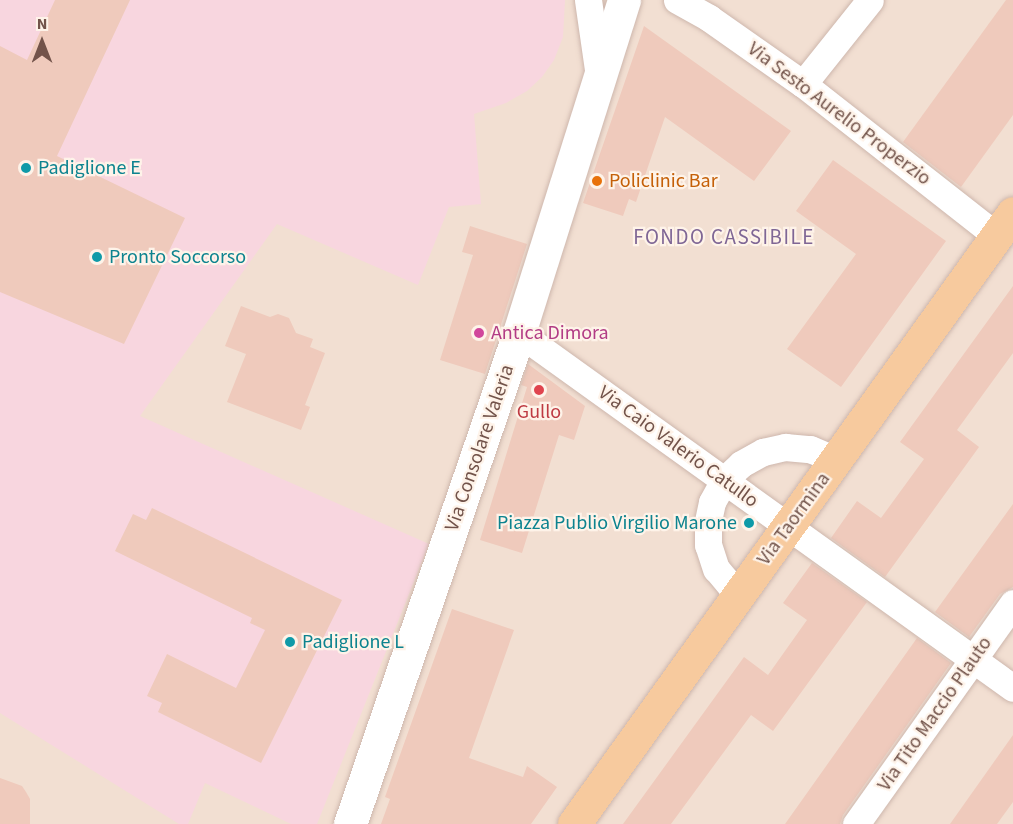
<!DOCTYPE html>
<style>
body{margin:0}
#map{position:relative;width:1013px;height:824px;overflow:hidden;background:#fbeee3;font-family:"Source Sans 3",sans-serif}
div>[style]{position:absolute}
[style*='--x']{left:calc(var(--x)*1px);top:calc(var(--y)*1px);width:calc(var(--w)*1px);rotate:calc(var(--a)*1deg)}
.residential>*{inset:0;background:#f2dfd2}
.medical>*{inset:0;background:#f8d6df}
.building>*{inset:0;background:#efcabc}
.roads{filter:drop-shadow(0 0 2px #ceb7ad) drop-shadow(0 0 2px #ceb7ad)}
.street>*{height:27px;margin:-13.5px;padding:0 13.5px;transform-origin:13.5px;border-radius:13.5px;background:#fff}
.secondary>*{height:33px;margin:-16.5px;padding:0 16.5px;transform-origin:16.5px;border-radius:16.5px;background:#fff}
.primary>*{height:33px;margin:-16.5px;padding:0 16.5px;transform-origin:16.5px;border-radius:16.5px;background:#f7ca9e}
.dots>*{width:16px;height:16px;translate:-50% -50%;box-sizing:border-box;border:3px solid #fef3e9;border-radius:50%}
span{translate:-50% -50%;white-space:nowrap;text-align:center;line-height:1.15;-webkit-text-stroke:4.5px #fef3e9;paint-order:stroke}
.street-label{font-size:20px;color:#72534a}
.culture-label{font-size:20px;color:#0d838f}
.left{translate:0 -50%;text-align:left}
.right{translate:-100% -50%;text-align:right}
.food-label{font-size:20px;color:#c56008}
.hotel-label{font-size:20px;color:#b23c85}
.health-label{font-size:20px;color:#be3a42}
.neighbourhood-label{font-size:21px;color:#7f6695;letter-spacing:1.5px}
.north{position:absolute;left:12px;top:12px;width:60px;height:60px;-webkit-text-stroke:4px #fef3e9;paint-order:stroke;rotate:0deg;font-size:16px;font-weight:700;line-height:24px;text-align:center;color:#72534a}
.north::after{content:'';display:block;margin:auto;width:21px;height:27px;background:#72534a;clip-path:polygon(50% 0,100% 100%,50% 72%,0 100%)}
</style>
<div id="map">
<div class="residential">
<i style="clip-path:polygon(0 0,1013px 0,1013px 824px,0 824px)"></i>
</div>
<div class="medical">
<i style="clip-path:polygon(0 0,565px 0,563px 37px,554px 60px,542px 77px,527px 91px,506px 103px,474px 114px,481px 204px,449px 207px,418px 285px,277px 224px,140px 416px,429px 544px,317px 824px,291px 824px,205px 783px,188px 824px,179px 824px,0 713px)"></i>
</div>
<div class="building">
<i style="clip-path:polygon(55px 0,130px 0,57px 156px,185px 218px,124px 344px,0 292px,0 46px,27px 60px)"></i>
<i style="clip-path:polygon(1006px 0,1013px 0,1013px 115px,961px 187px,903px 142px)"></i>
<i style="clip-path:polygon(644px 26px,791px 131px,754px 181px,665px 117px,636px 202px,629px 199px,623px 216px,583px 203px)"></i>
<i style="clip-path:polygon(833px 160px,946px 241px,841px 387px,787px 349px,856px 254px,796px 211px)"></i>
<i style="clip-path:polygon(470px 226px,527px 244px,485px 374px,440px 360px,473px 255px,462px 252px)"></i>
<i style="clip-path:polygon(1013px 286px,1013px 353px,957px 430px,979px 447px,885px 577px,831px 538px,857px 501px,881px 518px,924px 459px,900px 442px)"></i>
<i style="clip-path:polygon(241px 306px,270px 317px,278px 314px,289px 318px,296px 333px,313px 339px,310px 347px,325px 353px,305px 405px,310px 407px,301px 430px,227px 402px,246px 354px,225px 346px)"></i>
<i style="clip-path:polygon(528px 364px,585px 406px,574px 440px,559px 435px,522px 553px,480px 540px,527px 387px,521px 385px)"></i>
<i style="clip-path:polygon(1013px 504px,1013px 587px,1000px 594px,969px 637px,935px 612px)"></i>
<i style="clip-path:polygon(152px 508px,342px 600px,261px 763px,158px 712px,162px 703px,147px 696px,167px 654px,236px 688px,265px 630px,250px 623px,252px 618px,115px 551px,133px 514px,146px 520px)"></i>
<i style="clip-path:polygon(812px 563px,867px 602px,773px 731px,751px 715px,671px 824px,623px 824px,744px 657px,768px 675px,807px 620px,783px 603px)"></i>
<i style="clip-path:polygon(452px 609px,514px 630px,469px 758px,523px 777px,527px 766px,557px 787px,531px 824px,381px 824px,390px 799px,385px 797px)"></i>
<i style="clip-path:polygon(917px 638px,951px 663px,843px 815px,840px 824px,785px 824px)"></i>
<i style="clip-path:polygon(1013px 735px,1013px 802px,997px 824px,950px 824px)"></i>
<i style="clip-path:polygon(0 778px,22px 786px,26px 792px,30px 799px,30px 824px,0 824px)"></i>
</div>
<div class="roads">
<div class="street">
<i style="--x:588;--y:0;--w:77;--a:81.8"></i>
<i style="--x:677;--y:0;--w:37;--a:29"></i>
<i style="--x:709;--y:18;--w:115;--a:35.1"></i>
<i style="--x:803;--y:84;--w:246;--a:38.1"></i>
<i style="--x:803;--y:84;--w:107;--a:-51.4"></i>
<i style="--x:519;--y:333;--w:608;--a:35.7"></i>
<i style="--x:739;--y:596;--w:35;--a:-130"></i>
<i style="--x:716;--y:569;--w:25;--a:-108"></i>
<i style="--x:708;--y:545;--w:24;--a:-90"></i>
<i style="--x:708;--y:521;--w:19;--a:-78"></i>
<i style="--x:712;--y:502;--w:25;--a:-61"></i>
<i style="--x:724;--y:480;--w:23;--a:-43"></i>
<i style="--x:741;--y:464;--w:25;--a:-29"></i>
<i style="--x:763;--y:452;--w:23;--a:-13"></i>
<i style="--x:785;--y:447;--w:25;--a:5"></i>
<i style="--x:810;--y:449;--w:28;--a:23"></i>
<i style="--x:856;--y:824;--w:271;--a:-54.6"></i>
</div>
<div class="secondary">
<i style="--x:350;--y:824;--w:519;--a:-71.01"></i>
<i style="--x:519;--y:333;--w:349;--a:-72.5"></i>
</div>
<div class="primary">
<i style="--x:574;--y:824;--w:752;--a:-54.3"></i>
</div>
</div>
<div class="dots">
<i style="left:26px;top:168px;background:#0f9aa8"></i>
<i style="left:597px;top:181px;background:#e8710a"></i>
<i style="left:97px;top:257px;background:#0f9aa8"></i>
<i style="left:479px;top:333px;background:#d1479c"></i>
<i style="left:539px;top:390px;background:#e0444e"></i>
<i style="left:749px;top:523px;background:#0f9aa8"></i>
<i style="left:290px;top:642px;background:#0f9aa8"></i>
</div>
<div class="street-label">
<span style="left:839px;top:114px;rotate:37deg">Via Sesto Aurelio Properzio</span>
<span style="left:678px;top:447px;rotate:36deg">Via Caio Valerio Catullo</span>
<span style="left:480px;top:448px;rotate:-71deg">Via Consolare Valeria</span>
<span style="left:794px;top:519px;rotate:-54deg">Via Taormina</span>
<span style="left:935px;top:714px;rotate:-55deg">Via Tito Maccio Plauto</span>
</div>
<div class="culture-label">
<span class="left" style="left:38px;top:168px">Padiglione E</span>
<span class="left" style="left:109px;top:257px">Pronto Soccorso</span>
<span class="right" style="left:737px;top:523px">Piazza Publio Virgilio Marone</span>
<span class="left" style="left:302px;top:642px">Padiglione L</span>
</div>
<div class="food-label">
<span class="left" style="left:609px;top:181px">Policlinic Bar</span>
</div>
<div class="hotel-label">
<span class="left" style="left:491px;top:333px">Antica Dimora</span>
</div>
<div class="health-label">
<span style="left:539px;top:412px">Gullo</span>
</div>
<div class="neighbourhood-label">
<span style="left:724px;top:237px">FONDO CASSIBILE</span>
</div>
<div class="north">N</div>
</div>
